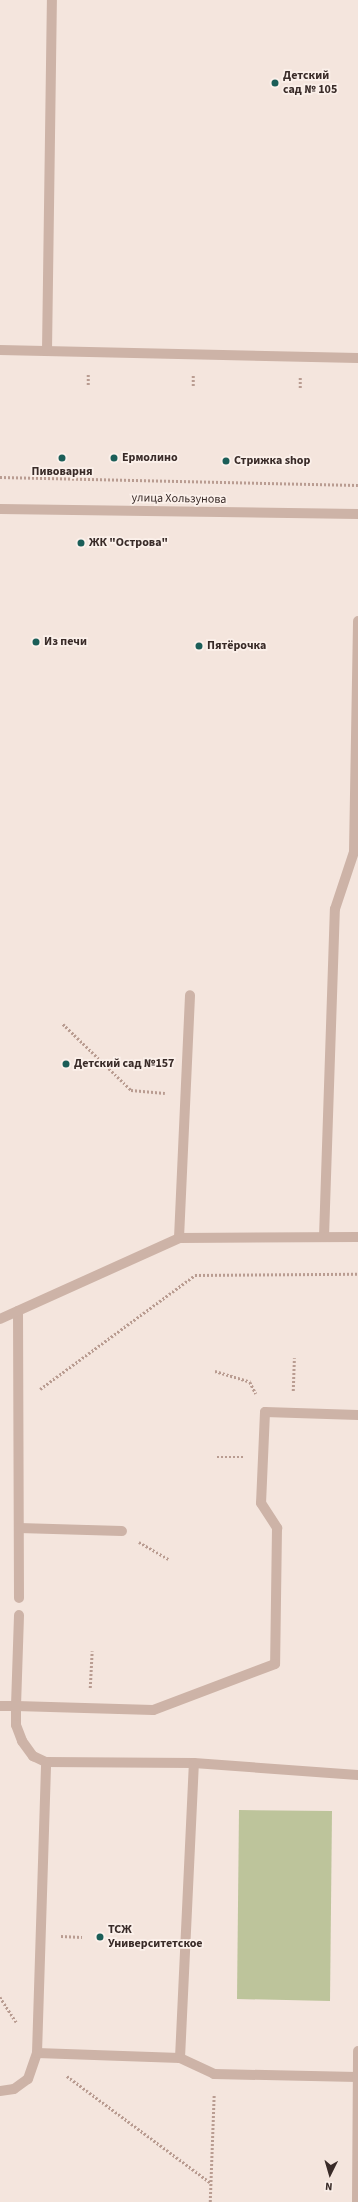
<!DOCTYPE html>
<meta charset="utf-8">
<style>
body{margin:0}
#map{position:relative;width:358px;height:2202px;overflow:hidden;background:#f4e5dd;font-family:"Source Sans 3",sans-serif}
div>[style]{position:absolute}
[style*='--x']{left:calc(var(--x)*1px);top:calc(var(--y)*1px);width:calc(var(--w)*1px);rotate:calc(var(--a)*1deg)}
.green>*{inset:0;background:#bdc49b}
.path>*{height:2.5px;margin-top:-1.25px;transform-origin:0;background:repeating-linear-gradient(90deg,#b99c91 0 2px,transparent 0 4px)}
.service>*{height:10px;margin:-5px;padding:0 5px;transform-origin:5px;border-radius:5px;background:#cdb3a7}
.minor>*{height:10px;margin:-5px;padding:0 5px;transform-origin:5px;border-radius:5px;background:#cdb3a7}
.tertiary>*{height:10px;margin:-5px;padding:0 5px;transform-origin:5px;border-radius:5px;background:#cdb3a7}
.dots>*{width:11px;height:11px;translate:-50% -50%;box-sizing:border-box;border:2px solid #fbf0ea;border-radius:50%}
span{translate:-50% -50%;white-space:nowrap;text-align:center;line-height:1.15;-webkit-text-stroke:3.5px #fbf0ea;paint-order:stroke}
.poi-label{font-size:12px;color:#392b28;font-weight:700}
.left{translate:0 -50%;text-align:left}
.street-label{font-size:12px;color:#392b28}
.north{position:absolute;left:310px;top:2154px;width:40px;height:40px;-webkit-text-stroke:3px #fbf0ea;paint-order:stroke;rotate:185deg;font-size:11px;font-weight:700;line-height:16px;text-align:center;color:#392b28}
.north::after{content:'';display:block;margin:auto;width:14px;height:18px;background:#392b28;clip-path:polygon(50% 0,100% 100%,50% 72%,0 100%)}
</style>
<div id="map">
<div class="green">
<i style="clip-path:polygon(239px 1810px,332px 1811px,330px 2001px,237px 1999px)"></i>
</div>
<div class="path">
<i style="--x:88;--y:385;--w:12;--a:-90"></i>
<i style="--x:193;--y:386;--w:11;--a:-90"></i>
<i style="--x:300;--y:388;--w:11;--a:-90"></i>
<i style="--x:0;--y:477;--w:358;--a:1.3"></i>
<i style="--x:63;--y:1024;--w:95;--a:44.1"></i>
<i style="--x:131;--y:1090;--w:34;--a:5"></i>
<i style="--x:215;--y:1371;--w:37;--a:17"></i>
<i style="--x:250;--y:1382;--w:13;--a:63"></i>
<i style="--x:40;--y:1389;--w:192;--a:-36.3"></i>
<i style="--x:195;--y:1275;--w:163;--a:-0.4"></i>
<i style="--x:293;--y:1391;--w:33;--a:-88"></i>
<i style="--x:217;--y:1457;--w:26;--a:0"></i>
<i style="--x:139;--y:1542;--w:34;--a:30"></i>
<i style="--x:90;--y:1688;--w:37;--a:-87"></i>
<i style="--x:61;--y:1936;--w:21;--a:3"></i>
<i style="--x:0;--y:1997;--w:30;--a:57"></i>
<i style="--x:67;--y:2076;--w:179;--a:36.6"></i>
<i style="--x:210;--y:2202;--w:107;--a:-87.9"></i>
</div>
<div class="service">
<i style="--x:0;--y:350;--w:358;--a:1.3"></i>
<i style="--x:47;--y:351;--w:351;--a:-89.2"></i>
<i style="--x:324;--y:1237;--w:328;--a:-88.1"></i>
<i style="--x:335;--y:909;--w:60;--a:-71.6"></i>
<i style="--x:354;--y:852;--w:231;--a:-89"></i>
<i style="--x:179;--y:1238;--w:243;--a:-87.4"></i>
<i style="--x:18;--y:1311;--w:287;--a:89.8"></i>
<i style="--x:0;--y:1319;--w:196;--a:-24.3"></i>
<i style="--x:179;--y:1238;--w:179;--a:-0.3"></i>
<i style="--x:358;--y:1415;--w:93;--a:-178.2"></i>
<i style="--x:265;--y:1412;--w:91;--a:92.5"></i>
<i style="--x:261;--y:1503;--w:30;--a:57"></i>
<i style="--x:277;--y:1528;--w:136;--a:90.8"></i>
<i style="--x:275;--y:1664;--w:130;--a:159.3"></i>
<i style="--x:153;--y:1710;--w:137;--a:-178.3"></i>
<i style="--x:16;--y:1706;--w:19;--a:90"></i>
<i style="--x:16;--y:1725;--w:17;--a:69"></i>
<i style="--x:22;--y:1741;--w:19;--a:54"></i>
<i style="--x:33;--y:1756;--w:14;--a:25"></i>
<i style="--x:46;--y:1762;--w:148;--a:0.4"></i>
<i style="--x:194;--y:1763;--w:164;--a:4.2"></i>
<i style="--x:19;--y:1528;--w:103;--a:1.7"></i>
<i style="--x:0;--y:1706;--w:16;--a:0"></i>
<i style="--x:16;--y:1706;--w:91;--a:-88.1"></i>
<i style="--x:37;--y:2053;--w:143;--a:2"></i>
<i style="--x:180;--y:2058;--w:38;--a:25"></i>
<i style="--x:214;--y:2074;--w:143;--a:1.2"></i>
<i style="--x:180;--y:2058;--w:295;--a:-87.3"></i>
<i style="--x:0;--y:2091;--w:14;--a:-8"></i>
<i style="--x:14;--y:2089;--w:17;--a:-36"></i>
<i style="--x:28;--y:2079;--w:28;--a:-71"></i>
<i style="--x:37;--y:2053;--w:291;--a:-88.2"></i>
</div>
<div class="minor">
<i style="--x:357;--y:2202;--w:151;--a:-89.6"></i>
</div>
<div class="tertiary">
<i style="--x:0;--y:509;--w:358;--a:0.8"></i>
</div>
<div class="dots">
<i style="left:275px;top:83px;background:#1b5e58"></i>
<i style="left:62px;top:458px;background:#1b5e58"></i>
<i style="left:114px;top:458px;background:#1b5e58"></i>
<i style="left:226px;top:461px;background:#1b5e58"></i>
<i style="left:81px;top:543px;background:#1b5e58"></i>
<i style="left:36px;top:642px;background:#1b5e58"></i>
<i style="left:199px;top:646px;background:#1b5e58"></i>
<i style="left:66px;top:1064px;background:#1b5e58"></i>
<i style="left:100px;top:1937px;background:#1b5e58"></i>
</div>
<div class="poi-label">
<span class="left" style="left:283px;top:83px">Детский<br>сад № 105</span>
<span class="left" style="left:122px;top:458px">Ермолино</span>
<span class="left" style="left:234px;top:461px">Стрижка shop</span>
<span style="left:62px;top:472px">Пивоварня</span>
<span class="left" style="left:89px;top:543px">ЖК "Острова"</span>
<span class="left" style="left:44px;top:642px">Из печи</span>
<span class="left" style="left:207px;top:646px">Пятёрочка</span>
<span class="left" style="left:74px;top:1064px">Детский сад №157</span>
<span class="left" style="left:108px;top:1937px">ТСЖ<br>Университетское</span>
</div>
<div class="street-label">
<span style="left:179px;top:499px;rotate:1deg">улица Хользунова</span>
</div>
<div class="north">N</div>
</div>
